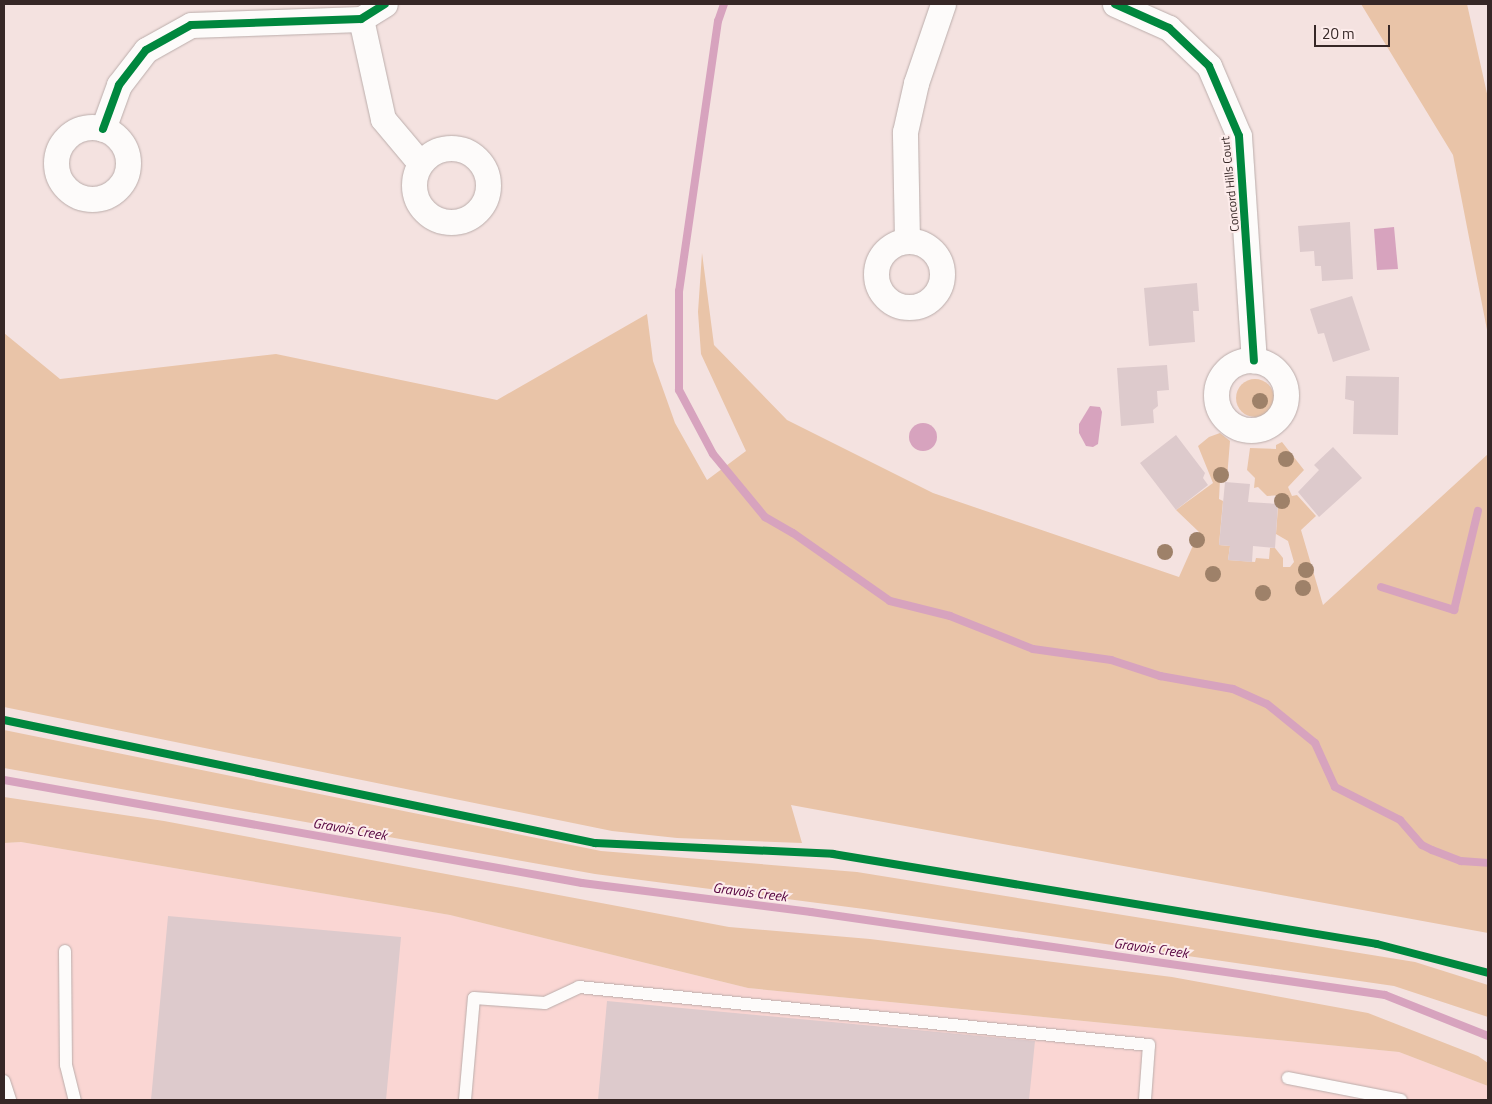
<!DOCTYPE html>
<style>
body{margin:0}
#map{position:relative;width:1492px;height:1104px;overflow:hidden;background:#f4e2e0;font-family:"Titillium Web",sans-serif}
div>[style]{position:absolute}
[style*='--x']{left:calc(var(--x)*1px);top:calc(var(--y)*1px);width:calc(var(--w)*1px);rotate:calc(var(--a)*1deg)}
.built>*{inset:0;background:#fad6d3}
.green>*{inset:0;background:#e9c4a8}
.round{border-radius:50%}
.water>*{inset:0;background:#d7a3be}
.stream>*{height:8px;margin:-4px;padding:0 4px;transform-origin:4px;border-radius:4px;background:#d7a3be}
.building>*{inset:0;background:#ddcacc}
.roads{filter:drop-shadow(0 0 1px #bbadab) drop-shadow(0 0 1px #bbadab)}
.service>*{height:12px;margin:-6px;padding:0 6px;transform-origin:6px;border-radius:6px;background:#fdfbfa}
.minor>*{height:25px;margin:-12.5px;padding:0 12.5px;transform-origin:12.5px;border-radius:12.5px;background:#fdfbfa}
.minor>.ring{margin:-12.5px;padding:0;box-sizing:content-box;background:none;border:25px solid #fdfbfa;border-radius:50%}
.cycleway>*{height:8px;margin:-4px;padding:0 4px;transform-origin:4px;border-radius:4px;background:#00873e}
.trees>*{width:16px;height:16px;margin:-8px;border-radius:50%;background:#9e8169}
span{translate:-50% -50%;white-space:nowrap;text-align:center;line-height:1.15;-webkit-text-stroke:4px #fdeceb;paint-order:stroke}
.street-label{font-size:12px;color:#362726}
.water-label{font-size:14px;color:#55033f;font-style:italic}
.frame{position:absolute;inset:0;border:5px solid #362726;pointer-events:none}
.scale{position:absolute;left:1314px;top:25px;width:76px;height:22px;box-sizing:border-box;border:2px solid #362726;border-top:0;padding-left:6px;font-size:15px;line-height:18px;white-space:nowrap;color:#362726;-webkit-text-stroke:4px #fdeceb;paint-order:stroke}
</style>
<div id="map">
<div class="built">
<i style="clip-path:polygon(21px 842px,450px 915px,748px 988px,1399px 1052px,1488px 1086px,1488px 1100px,4px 1100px,4px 843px)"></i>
</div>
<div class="green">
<i style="clip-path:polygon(1361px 4px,1467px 4px,1488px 98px,1488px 335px,1453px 155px)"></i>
<i style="clip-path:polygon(702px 253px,714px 345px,787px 420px,933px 493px,1179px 577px,1199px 532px,1176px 510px,1213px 483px,1198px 446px,1209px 437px,1220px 433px,1230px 441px,1227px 478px,1220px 480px,1219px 499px,1223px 501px,1219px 545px,1230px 546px,1228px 560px,1255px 562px,1256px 558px,1269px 559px,1270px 548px,1275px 548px,1283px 558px,1283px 567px,1290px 567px,1294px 562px,1288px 541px,1276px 534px,1278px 507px,1288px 503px,1287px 498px,1282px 495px,1267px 496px,1258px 487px,1254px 488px,1255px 478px,1247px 470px,1250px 448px,1276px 449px,1276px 445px,1282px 442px,1304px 470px,1288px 487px,1292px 496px,1297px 495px,1316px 516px,1301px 530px,1323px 605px,1488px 454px,1488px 933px,791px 805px,802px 843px,677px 838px,612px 831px,4px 707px,4px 333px,60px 379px,276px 354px,497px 400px,647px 314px,653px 361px,675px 423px,707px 480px,746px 451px,701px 354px,698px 312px)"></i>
<i class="round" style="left:1236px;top:379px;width:38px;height:38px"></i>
<i style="clip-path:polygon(4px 730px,601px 851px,857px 872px,1415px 962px,1488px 985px,1488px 1017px,1394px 986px,864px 909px,595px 874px,4px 768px)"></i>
<i style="clip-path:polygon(4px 797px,164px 821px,729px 927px,870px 939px,1172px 977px,1368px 1013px,1478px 1056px,1488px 1063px,1488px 1086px,1399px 1052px,748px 988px,450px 915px,21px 842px,4px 843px)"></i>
</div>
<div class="water">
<i style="clip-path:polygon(1394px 227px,1398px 269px,1377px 270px,1374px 229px)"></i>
<i style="clip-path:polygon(1090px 406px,1100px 407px,1102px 412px,1098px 444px,1093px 447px,1086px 446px,1079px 433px,1079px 424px)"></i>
<i class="round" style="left:909px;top:423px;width:28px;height:28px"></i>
</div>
<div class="stream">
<i style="--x:724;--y:4;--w:18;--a:109"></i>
<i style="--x:718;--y:21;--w:273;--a:98.2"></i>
<i style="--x:679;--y:291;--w:99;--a:90"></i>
<i style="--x:679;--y:390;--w:72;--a:62"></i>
<i style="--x:713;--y:454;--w:82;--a:50.5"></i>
<i style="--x:765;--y:517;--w:32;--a:30"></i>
<i style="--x:793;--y:533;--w:118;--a:35"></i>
<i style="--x:890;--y:601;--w:62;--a:14"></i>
<i style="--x:950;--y:616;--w:89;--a:21.7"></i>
<i style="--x:1033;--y:649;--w:79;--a:8"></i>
<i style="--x:1111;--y:660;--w:52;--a:18.1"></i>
<i style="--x:1160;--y:676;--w:74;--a:10.1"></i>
<i style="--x:1233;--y:689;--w:37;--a:24"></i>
<i style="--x:1267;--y:704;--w:62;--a:39.1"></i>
<i style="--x:1315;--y:743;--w:48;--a:65.6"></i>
<i style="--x:1335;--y:787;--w:73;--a:26.9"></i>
<i style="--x:1400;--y:820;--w:33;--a:49"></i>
<i style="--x:1422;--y:845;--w:11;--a:27"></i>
<i style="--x:1432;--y:850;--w:31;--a:21"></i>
<i style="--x:1461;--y:861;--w:27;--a:4"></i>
<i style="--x:1381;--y:587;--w:77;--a:17.5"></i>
<i style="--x:1454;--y:610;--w:102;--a:-76.4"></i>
<i style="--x:4;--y:780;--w:587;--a:10.1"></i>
<i style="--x:582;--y:883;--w:231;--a:7.2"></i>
<i style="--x:811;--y:912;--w:580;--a:8.23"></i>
<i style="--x:1385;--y:995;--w:111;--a:21.7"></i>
</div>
<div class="building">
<i style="clip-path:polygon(1350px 222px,1353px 279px,1322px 281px,1321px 266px,1315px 266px,1314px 251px,1300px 252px,1298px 226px)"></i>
<i style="clip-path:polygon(1197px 283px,1199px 311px,1193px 311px,1195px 342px,1149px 346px,1144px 288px)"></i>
<i style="clip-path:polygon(1352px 296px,1370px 350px,1333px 362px,1324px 333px,1318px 334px,1310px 309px)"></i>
<i style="clip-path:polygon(1167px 365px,1169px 390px,1157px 391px,1158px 406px,1153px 410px,1154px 423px,1121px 426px,1117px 368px)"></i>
<i style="clip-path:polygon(1346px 376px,1399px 377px,1398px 435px,1353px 434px,1354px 401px,1345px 399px)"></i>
<i style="clip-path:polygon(1176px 435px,1205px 473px,1203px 478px,1208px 485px,1176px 510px,1140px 463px)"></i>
<i style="clip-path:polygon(1333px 447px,1362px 478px,1319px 517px,1298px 492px,1319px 470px,1314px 465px)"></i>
<i style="clip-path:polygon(1225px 482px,1250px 484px,1248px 502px,1278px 504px,1275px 548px,1253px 546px,1252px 562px,1228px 560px,1230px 546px,1219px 545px)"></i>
<i style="clip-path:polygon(168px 916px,401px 937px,386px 1100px,151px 1100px)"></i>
<i style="clip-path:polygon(607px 1001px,1035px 1041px,1029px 1100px,598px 1100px)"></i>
</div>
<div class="roads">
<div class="service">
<i style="--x:65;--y:951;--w:114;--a:89.5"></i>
<i style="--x:66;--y:1065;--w:36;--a:76"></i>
<i style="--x:1288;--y:1078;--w:115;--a:11"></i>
<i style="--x:4;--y:1081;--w:20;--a:72"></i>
<i style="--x:465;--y:1100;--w:102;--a:-85"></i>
<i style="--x:474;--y:998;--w:71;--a:4"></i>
<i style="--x:545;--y:1003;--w:38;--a:-25"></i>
<i style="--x:579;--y:987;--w:573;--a:5.81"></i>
<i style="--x:1149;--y:1045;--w:55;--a:94.2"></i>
</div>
<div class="minor">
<i style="--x:1115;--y:4;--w:59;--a:24"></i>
<i style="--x:1169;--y:28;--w:55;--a:43.5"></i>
<i style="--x:1209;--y:66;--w:76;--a:66.8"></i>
<i style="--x:1239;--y:136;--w:225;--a:86.2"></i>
<i style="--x:361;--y:19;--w:102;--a:77.6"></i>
<i style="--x:383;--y:119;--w:57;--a:49.9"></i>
<i class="ring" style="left:56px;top:127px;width:47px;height:47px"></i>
<i style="--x:103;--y:129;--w:47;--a:-70"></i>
<i style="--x:119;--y:85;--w:44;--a:-52.4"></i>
<i style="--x:146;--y:50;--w:51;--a:-29.1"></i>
<i style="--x:191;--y:25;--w:170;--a:-2"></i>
<i style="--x:361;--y:19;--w:28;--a:-32"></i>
<i class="ring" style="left:414px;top:148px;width:49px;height:49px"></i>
<i style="--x:907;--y:240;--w:108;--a:-91.1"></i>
<i style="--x:905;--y:132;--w:50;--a:-77.3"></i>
<i style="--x:916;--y:83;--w:83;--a:-71.1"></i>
<i class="ring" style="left:876px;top:241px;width:41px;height:41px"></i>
<i class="ring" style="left:1216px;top:360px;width:45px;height:45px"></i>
</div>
</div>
<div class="cycleway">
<i style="--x:1115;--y:4;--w:59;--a:24"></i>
<i style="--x:1169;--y:28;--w:55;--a:43.5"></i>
<i style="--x:1209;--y:66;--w:76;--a:66.8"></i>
<i style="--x:1239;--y:136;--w:225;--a:86.2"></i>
<i style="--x:103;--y:129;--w:47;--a:-70"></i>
<i style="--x:119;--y:85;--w:44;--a:-52.4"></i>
<i style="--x:146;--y:50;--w:51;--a:-29.1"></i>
<i style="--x:191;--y:25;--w:170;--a:-2"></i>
<i style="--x:361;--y:19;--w:28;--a:-32"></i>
<i style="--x:4;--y:720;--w:604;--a:11.76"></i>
<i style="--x:595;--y:843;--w:238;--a:2.6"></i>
<i style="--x:833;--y:854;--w:551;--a:9.39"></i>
<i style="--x:1377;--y:944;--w:115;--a:14.6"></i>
</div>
<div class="trees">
<i style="left:1260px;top:401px"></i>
<i style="left:1286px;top:459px"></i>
<i style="left:1221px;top:475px"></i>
<i style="left:1282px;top:501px"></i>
<i style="left:1197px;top:540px"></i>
<i style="left:1165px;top:552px"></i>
<i style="left:1306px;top:570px"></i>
<i style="left:1213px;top:574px"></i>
<i style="left:1303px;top:588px"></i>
<i style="left:1263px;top:593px"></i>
</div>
<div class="street-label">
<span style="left:1230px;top:184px;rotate:-96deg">Concord Hills Court</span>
</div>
<div class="water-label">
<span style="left:350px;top:829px;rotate:10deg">Gravois Creek</span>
<span style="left:750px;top:892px;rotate:7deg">Gravois Creek</span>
<span style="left:1151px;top:948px;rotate:8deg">Gravois Creek</span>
</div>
<div class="frame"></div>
<div class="scale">20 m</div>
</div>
